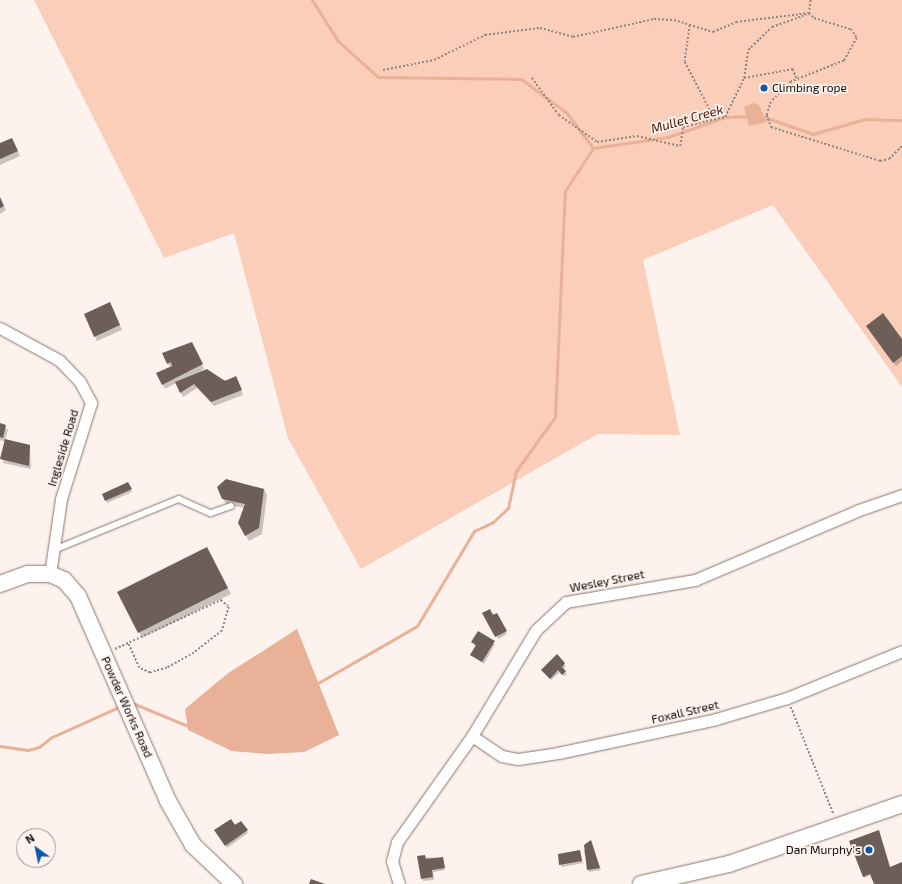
<!DOCTYPE html>
<style>
body{margin:0}
#map{position:relative;width:902px;height:884px;overflow:hidden;background:#fdf2ed;font-family:"Exo 2",sans-serif}
div>[style]{position:absolute}
[style*='--x']{left:calc(var(--x)*1px);top:calc(var(--y)*1px);width:calc(var(--w)*1px);rotate:calc(var(--a)*1deg)}
.green>*{inset:0;background:#fbceb9}
.water>*{inset:0;background:#e9b197}
.shadow>*{inset:0;background:#0003}
.stream>*{height:3px;margin:-1.5px;padding:0 1.5px;transform-origin:1.5px;border-radius:1.5px;background:#e9b197}
.building>*{inset:0;background:#6d5e58}
.path>*{height:1.5px;margin-top:-0.75px;transform-origin:0;background:repeating-linear-gradient(90deg,#918884 0 2px,transparent 0 4px)}
.roads{filter:drop-shadow(0 0 1px #86766f) drop-shadow(0 0 1px #86766f)}
.service>*{height:5.5px;margin:-2.75px;padding:0 2.75px;transform-origin:2.75px;border-radius:2.75px;background:#fff}
.minor>*{height:11px;margin:-5.5px;padding:0 5.5px;transform-origin:5.5px;border-radius:5.5px;background:#fff}
.secondary>*{height:16px;margin:-8px;padding:0 8px;transform-origin:8px;border-radius:8px;background:#fff}
.dots>*{width:11px;height:11px;translate:-50% -50%;box-sizing:border-box;border:2px solid #fdf2ed;border-radius:50%}
span{translate:-50% -50%;white-space:nowrap;text-align:center;line-height:1.15;-webkit-text-stroke:3.5px #fdf2ed;paint-order:stroke}
.poi-label{font-size:12px;color:#110c09}
.left{translate:0 -50%;text-align:left}
.right{translate:-100% -50%;text-align:right}
.street-label{font-size:12px;color:#110c09}
.water-label{font-size:13px;color:#4c1a00;font-style:italic}
.north{position:absolute;left:16px;top:828px;width:40px;height:40px;box-sizing:border-box;background:#fdf2ed;border:1px solid #9f9692;border-radius:50%;rotate:327deg;font-size:11px;font-weight:700;line-height:16px;text-align:center;color:#110c09}
.north::after{content:'';display:block;margin:auto;width:14px;height:18px;background:#1058a7;clip-path:polygon(50% 0,100% 100%,50% 72%,0 100%)}
</style>
<div id="map">
<div class="green">
<i style="clip-path:polygon(34px 0,902px 0,902px 387px,773px 205px,643px 260px,680px 435px,598px 434px,361px 569px,288px 438px,234px 233px,164px 258px)"></i>
</div>
<div class="water">
<i style="clip-path:polygon(753px 103px,759px 105px,767px 122px,749px 126px,744px 107px)"></i>
<i style="clip-path:polygon(297px 629px,339px 735px,304px 752px,268px 754px,232px 751px,188px 730px,185px 709px,227px 674px)"></i>
</div>
<div class="shadow">
<i style="clip-path:polygon(14px 143px,20px 156px,0 165px,0 144px)"></i>
<i style="clip-path:polygon(0 199px,6px 210px,0 214px)"></i>
<i style="clip-path:polygon(112px 307px,122px 330px,97px 341px,85px 314px)"></i>
<i style="clip-path:polygon(869px 330px,902px 340px,902px 361px,896px 366px)"></i>
<i style="clip-path:polygon(194px 348px,204px 369px,195px 375px,238px 382px,243px 395px,214px 406px,197px 388px,183px 397px,176px 383px,165px 389px,163px 385px,170px 368px,168px 363px)"></i>
<i style="clip-path:polygon(0 424px,8px 430px,5px 440px,30px 446px,31px 469px,3px 463px,5px 442px,0 440px)"></i>
<i style="clip-path:polygon(129px 485px,132px 492px,107px 503px,106px 501px)"></i>
<i style="clip-path:polygon(264px 489px,267px 495px,262px 534px,249px 541px,239px 522px,244px 508px,226px 504px,223px 498px)"></i>
<i style="clip-path:polygon(210px 553px,231px 594px,142px 638px,119px 592px)"></i>
<i style="clip-path:polygon(484px 613px,496px 614px,507px 634px,498px 639px)"></i>
<i style="clip-path:polygon(472px 642px,495px 644px,484px 664px,471px 655px,476px 647px)"></i>
<i style="clip-path:polygon(557px 656px,566px 666px,563px 669px,567px 674px,564px 676px,560px 672px,551px 680px,544px 672px)"></i>
<i style="clip-path:polygon(241px 822px,248px 833px,227px 848px,216px 830px)"></i>
<i style="clip-path:polygon(591px 841px,601px 870px,589px 872px,584px 851px)"></i>
<i style="clip-path:polygon(850px 842px,890px 868px,902px 863px,902px 884px,875px 884px,871px 875px,864px 878px)"></i>
<i style="clip-path:polygon(580px 851px,583px 863px,562px 867px,560px 864px)"></i>
<i style="clip-path:polygon(419px 857px,442px 858px,445px 870px,433px 872px,434px 880px,423px 881px)"></i>
</div>
<div class="stream">
<i style="--x:312;--y:0;--w:49;--a:57.6"></i>
<i style="--x:338;--y:41;--w:54;--a:42"></i>
<i style="--x:378;--y:77;--w:143;--a:0.8"></i>
<i style="--x:521;--y:79;--w:57;--a:36.5"></i>
<i style="--x:567;--y:113;--w:44;--a:53.4"></i>
<i style="--x:764;--y:117;--w:52;--a:19.1"></i>
<i style="--x:813;--y:134;--w:54;--a:-16.1"></i>
<i style="--x:865;--y:119;--w:37;--a:2"></i>
<i style="--x:593;--y:148;--w:76;--a:-8.3"></i>
<i style="--x:668;--y:137;--w:60;--a:-19.3"></i>
<i style="--x:725;--y:117;--w:23;--a:-2"></i>
<i style="--x:318;--y:683;--w:114;--a:-29.9"></i>
<i style="--x:417;--y:626;--w:111;--a:-59"></i>
<i style="--x:474;--y:531;--w:21;--a:-25"></i>
<i style="--x:493;--y:522;--w:21;--a:-43"></i>
<i style="--x:508;--y:508;--w:38;--a:-78"></i>
<i style="--x:516;--y:471;--w:67;--a:-54.2"></i>
<i style="--x:555;--y:417;--w:226;--a:-87.5"></i>
<i style="--x:565;--y:191;--w:51;--a:-56.9"></i>
<i style="--x:130;--y:702;--w:63;--a:22.5"></i>
<i style="--x:0;--y:746;--w:28;--a:8"></i>
<i style="--x:28;--y:750;--w:11;--a:-15"></i>
<i style="--x:39;--y:747;--w:16;--a:-38"></i>
<i style="--x:52;--y:737;--w:76;--a:-24.2"></i>
</div>
<div class="building">
<i style="clip-path:polygon(12px 138px,18px 151px,0 159px,0 143px)"></i>
<i style="clip-path:polygon(0 197px,4px 206px,0 208px)"></i>
<i style="clip-path:polygon(110px 302px,120px 325px,94px 337px,84px 314px)"></i>
<i style="clip-path:polygon(883px 313px,902px 339px,902px 356px,893px 363px,866px 326px)"></i>
<i style="clip-path:polygon(192px 342px,203px 364px,162px 385px,156px 373px,172px 366px,171px 362px,167px 364px,162px 353px)"></i>
<i style="clip-path:polygon(207px 369px,225px 381px,236px 376px,242px 390px,211px 402px,194px 384px,180px 393px,175px 382px)"></i>
<i style="clip-path:polygon(0 423px,6px 425px,3px 438px,0 437px)"></i>
<i style="clip-path:polygon(5px 439px,30px 445px,29px 466px,0 459px)"></i>
<i style="clip-path:polygon(226px 479px,264px 489px,259px 528px,245px 536px,238px 523px,245px 504px,222px 499px,217px 487px)"></i>
<i style="clip-path:polygon(128px 482px,132px 489px,105px 501px,102px 494px)"></i>
<i style="clip-path:polygon(207px 547px,228px 588px,138px 633px,117px 592px)"></i>
<i style="clip-path:polygon(490px 609px,493px 615px,497px 613px,507px 631px,495px 637px,482px 613px)"></i>
<i style="clip-path:polygon(478px 631px,495px 641px,482px 662px,470px 655px,476px 645px,471px 642px)"></i>
<i style="clip-path:polygon(557px 654px,565px 663px,562px 667px,566px 671px,562px 675px,558px 670px,550px 679px,541px 670px)"></i>
<i style="clip-path:polygon(231px 819px,235px 825px,241px 821px,248px 830px,225px 846px,214px 830px)"></i>
<i style="clip-path:polygon(879px 830px,890px 867px,902px 862px,902px 884px,874px 884px,870px 874px,863px 877px,849px 841px)"></i>
<i style="clip-path:polygon(591px 840px,600px 868px,587px 870px,584px 845px)"></i>
<i style="clip-path:polygon(580px 850px,582px 861px,559px 865px,558px 854px)"></i>
<i style="clip-path:polygon(425px 855px,426px 859px,443px 857px,445px 868px,432px 870px,433px 877px,421px 879px,417px 856px)"></i>
<i style="clip-path:polygon(311px 879px,325px 884px,309px 884px)"></i>
</div>
<div class="path">
<i style="--x:811;--y:0;--w:13;--a:99"></i>
<i style="--x:809;--y:13;--w:7;--a:45"></i>
<i style="--x:814;--y:18;--w:39;--a:17"></i>
<i style="--x:851;--y:29;--w:11;--a:56"></i>
<i style="--x:857;--y:38;--w:26;--a:119"></i>
<i style="--x:844;--y:61;--w:57;--a:158.4"></i>
<i style="--x:791;--y:82;--w:28;--a:135"></i>
<i style="--x:771;--y:102;--w:14;--a:107"></i>
<i style="--x:767;--y:115;--w:13;--a:72"></i>
<i style="--x:771;--y:127;--w:114;--a:17.3"></i>
<i style="--x:880;--y:161;--w:9;--a:-13"></i>
<i style="--x:889;--y:159;--w:18;--a:-45"></i>
<i style="--x:690;--y:25;--w:37;--a:98"></i>
<i style="--x:685;--y:62;--w:54;--a:62.5"></i>
<i style="--x:383;--y:70;--w:52;--a:-11.1"></i>
<i style="--x:434;--y:60;--w:57;--a:-26.1"></i>
<i style="--x:485;--y:35;--w:55;--a:-7.3"></i>
<i style="--x:540;--y:28;--w:34;--a:15"></i>
<i style="--x:573;--y:37;--w:83;--a:-12.5"></i>
<i style="--x:654;--y:19;--w:20;--a:3"></i>
<i style="--x:674;--y:20;--w:41;--a:17.1"></i>
<i style="--x:713;--y:32;--w:25;--a:-23"></i>
<i style="--x:736;--y:22;--w:74;--a:-7"></i>
<i style="--x:532;--y:78;--w:46;--a:53.9"></i>
<i style="--x:559;--y:115;--w:47;--a:35.4"></i>
<i style="--x:597;--y:142;--w:40;--a:-8.5"></i>
<i style="--x:637;--y:136;--w:44;--a:13.1"></i>
<i style="--x:680;--y:146;--w:19;--a:-81"></i>
<i style="--x:683;--y:127;--w:43;--a:-13.4"></i>
<i style="--x:725;--y:117;--w:43;--a:-64"></i>
<i style="--x:744;--y:78;--w:28;--a:-82"></i>
<i style="--x:748;--y:50;--w:33;--a:-44"></i>
<i style="--x:772;--y:27;--w:37;--a:-20"></i>
<i style="--x:744;--y:78;--w:50;--a:-10.4"></i>
<i style="--x:793;--y:69;--w:12;--a:70"></i>
<i style="--x:115;--y:649;--w:117;--a:-24.8"></i>
<i style="--x:221;--y:600;--w:11;--a:41"></i>
<i style="--x:229;--y:607;--w:25;--a:106"></i>
<i style="--x:222;--y:631;--w:36;--a:142"></i>
<i style="--x:194;--y:653;--w:31;--a:151"></i>
<i style="--x:167;--y:668;--w:18;--a:164"></i>
<i style="--x:150;--y:673;--w:12;--a:-156"></i>
<i style="--x:139;--y:668;--w:27;--a:-114"></i>
<i style="--x:791;--y:707;--w:116;--a:68.3"></i>
</div>
<div class="roads">
<div class="service">
<i style="--x:54;--y:550;--w:135;--a:-22.2"></i>
<i style="--x:179;--y:499;--w:35;--a:24"></i>
<i style="--x:211;--y:513;--w:21;--a:-19"></i>
</div>
<div class="minor">
<i style="--x:0;--y:328;--w:67;--a:28.5"></i>
<i style="--x:59;--y:360;--w:30;--a:46"></i>
<i style="--x:80;--y:382;--w:24;--a:62"></i>
<i style="--x:91;--y:403;--w:101;--a:107.4"></i>
<i style="--x:61;--y:499;--w:76;--a:98.3"></i>
<i style="--x:472;--y:736;--w:36;--a:34"></i>
<i style="--x:502;--y:756;--w:16;--a:11"></i>
<i style="--x:518;--y:759;--w:40;--a:-8.5"></i>
<i style="--x:558;--y:753;--w:162;--a:-12.1"></i>
<i style="--x:716;--y:719;--w:74;--a:-16.5"></i>
<i style="--x:787;--y:698;--w:124;--a:-22.2"></i>
<i style="--x:399;--y:884;--w:24;--a:-107"></i>
<i style="--x:392;--y:861;--w:20;--a:-75"></i>
<i style="--x:397;--y:842;--w:130;--a:-54.7"></i>
<i style="--x:472;--y:736;--w:124;--a:-58.9"></i>
<i style="--x:536;--y:630;--w:41;--a:-43"></i>
<i style="--x:566;--y:602;--w:131;--a:-9.7"></i>
<i style="--x:695;--y:580;--w:178;--a:-23.1"></i>
<i style="--x:859;--y:510;--w:46;--a:-19.2"></i>
</div>
<div class="secondary">
<i style="--x:0;--y:584;--w:30;--a:-20"></i>
<i style="--x:28;--y:574;--w:22;--a:0"></i>
<i style="--x:50;--y:574;--w:15;--a:23"></i>
<i style="--x:64;--y:580;--w:21;--a:49"></i>
<i style="--x:78;--y:596;--w:224;--a:66.3"></i>
<i style="--x:168;--y:801;--w:51;--a:60.4"></i>
<i style="--x:193;--y:845;--w:57;--a:43.6"></i>
<i style="--x:641;--y:884;--w:90;--a:-12.8"></i>
<i style="--x:729;--y:864;--w:183;--a:-19.1"></i>
</div>
</div>
<div class="dots">
<i style="left:764px;top:88px;background:#1058a7"></i>
<i style="left:869px;top:850px;background:#1058a7"></i>
</div>
<div class="poi-label">
<span class="left" style="left:772px;top:88px">Climbing rope</span>
<span class="right" style="left:861px;top:850px">Dan Murphy's</span>
</div>
<div class="street-label">
<span style="left:63px;top:448px;rotate:-73deg">Ingleside Road</span>
<span style="left:607px;top:581px;rotate:-11deg">Wesley Street</span>
<span style="left:127px;top:707px;rotate:66deg">Powder Works Road</span>
<span style="left:685px;top:712px;rotate:-13deg">Foxall Street</span>
</div>
<div class="water-label">
<span style="left:687px;top:119px;rotate:-16deg">Mullet Creek</span>
</div>
<div class="north">N</div>
</div>
